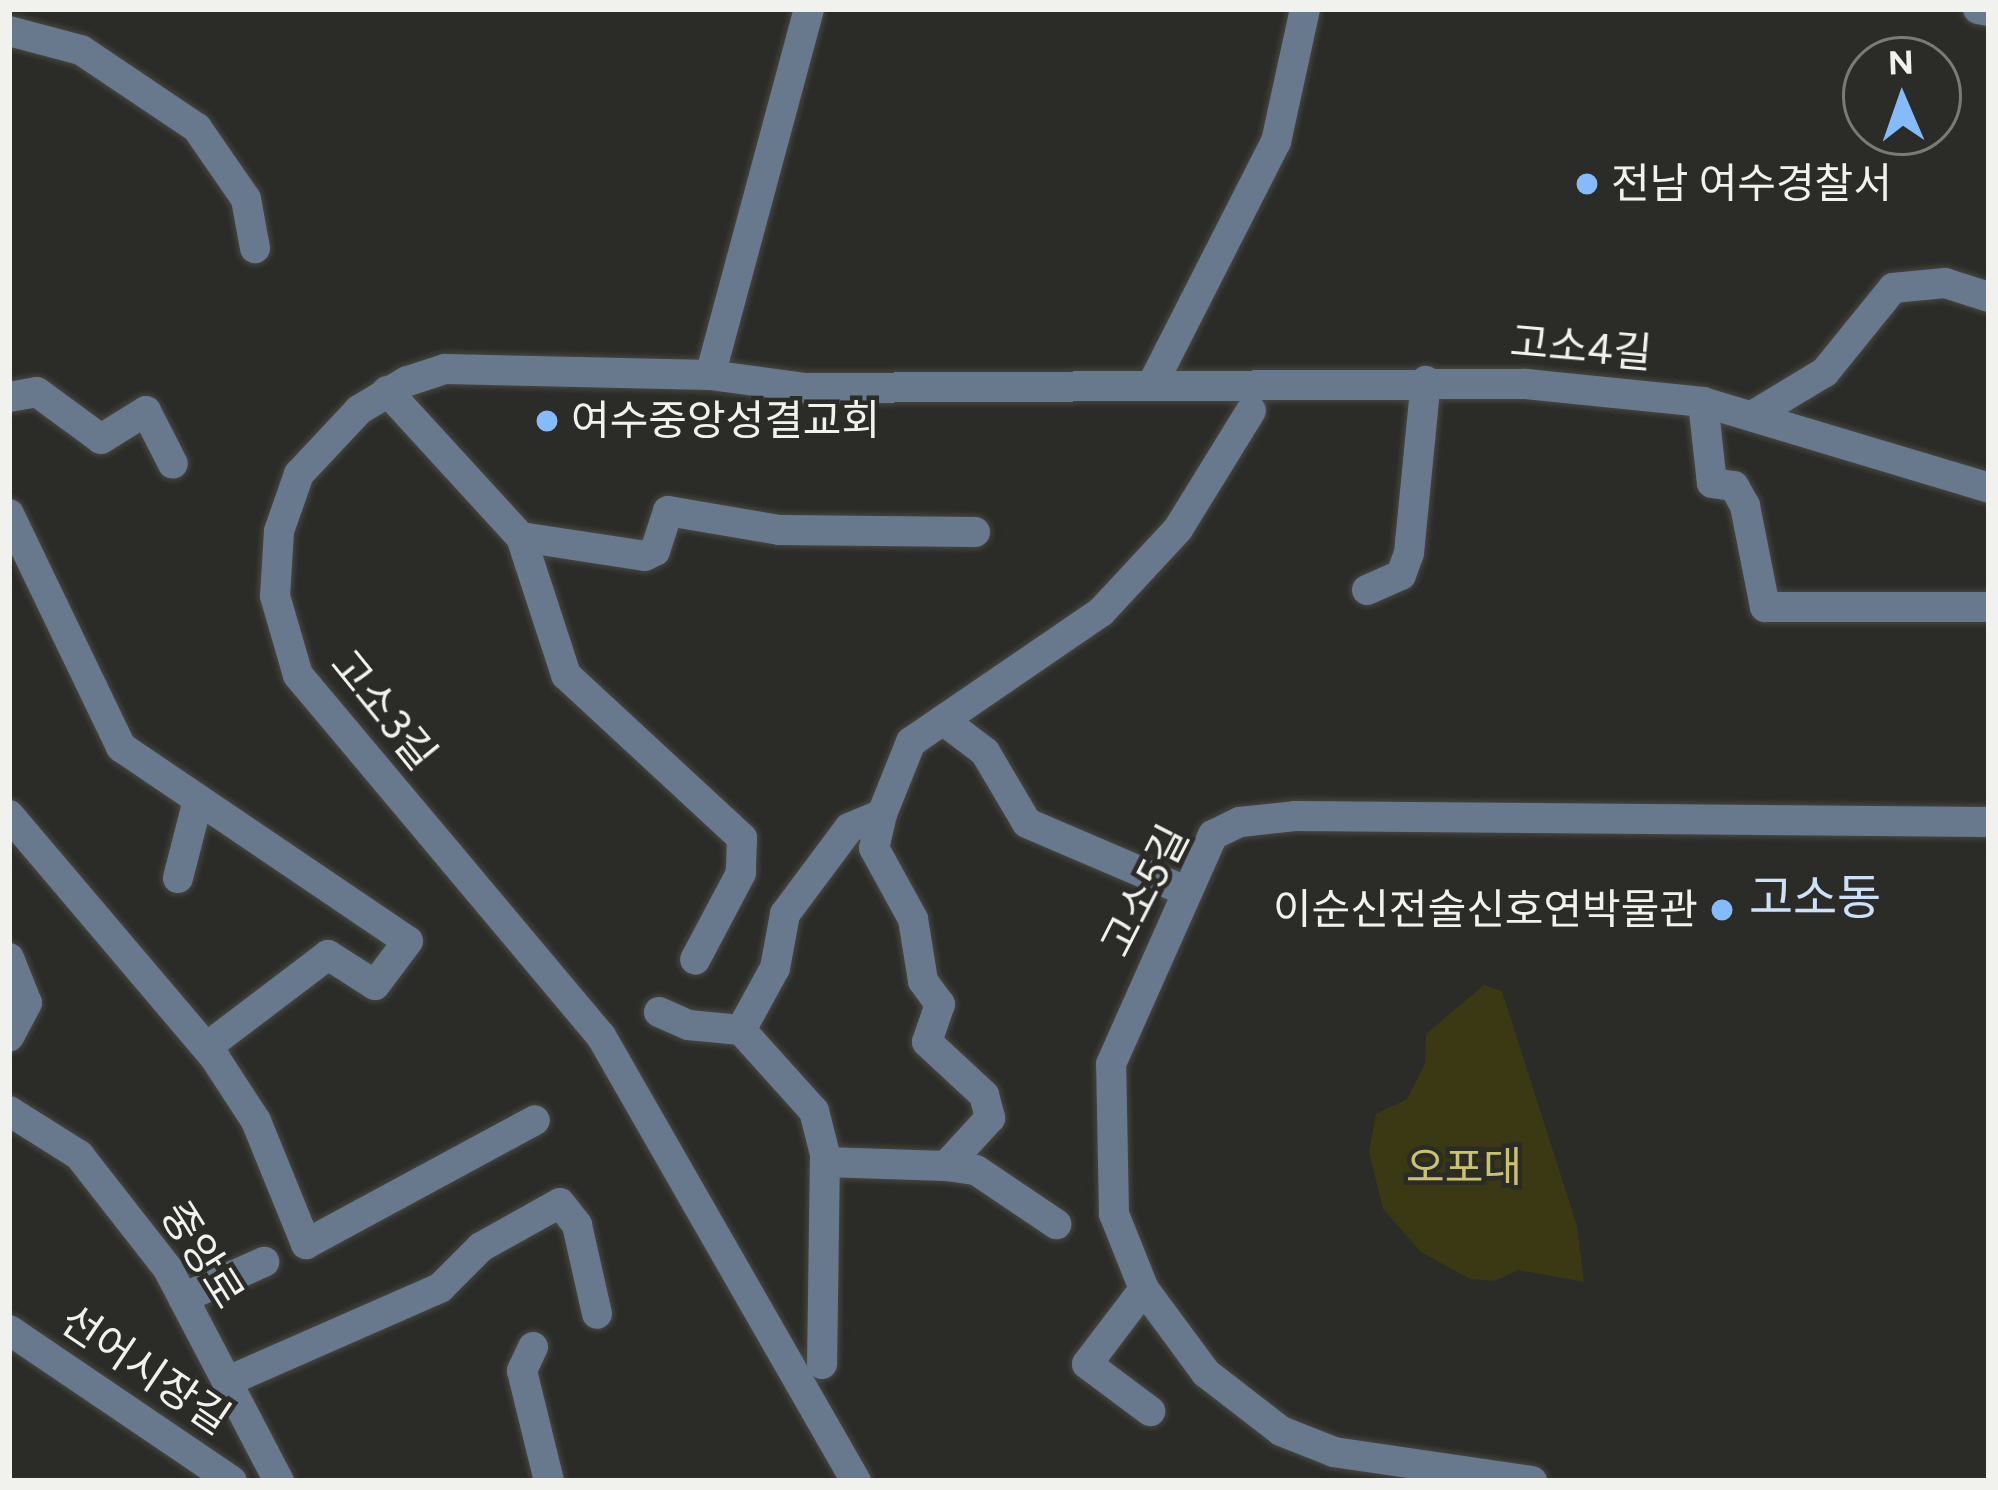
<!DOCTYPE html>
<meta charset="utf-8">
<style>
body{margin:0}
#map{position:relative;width:1998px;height:1490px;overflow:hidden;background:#2b2b27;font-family:Figtree,"Noto Sans KR",sans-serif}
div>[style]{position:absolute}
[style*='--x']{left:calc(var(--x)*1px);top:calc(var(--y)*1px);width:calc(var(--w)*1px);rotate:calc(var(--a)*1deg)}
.green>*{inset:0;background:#3b3814}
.roads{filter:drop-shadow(0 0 3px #474743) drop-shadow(0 0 3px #474743)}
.minor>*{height:30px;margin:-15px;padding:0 15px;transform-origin:15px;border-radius:15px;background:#69798d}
.dots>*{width:33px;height:33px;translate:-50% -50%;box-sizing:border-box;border:6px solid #2b2b27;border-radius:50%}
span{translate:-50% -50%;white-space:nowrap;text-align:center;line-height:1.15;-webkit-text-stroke:9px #2b2b27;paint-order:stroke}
.poi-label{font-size:42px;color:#f1f1ee}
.left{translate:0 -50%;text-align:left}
.right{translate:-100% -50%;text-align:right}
.street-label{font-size:42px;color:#f1f1ee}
.park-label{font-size:42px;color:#cac36c}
.quarter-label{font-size:48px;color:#cde1f9}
.frame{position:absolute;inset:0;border:12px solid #f1f1ee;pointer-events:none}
.north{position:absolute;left:1842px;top:36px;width:120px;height:120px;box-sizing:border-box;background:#2b2b27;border:3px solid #7a7a77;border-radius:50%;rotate:358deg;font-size:33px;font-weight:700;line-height:48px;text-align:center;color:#f1f1ee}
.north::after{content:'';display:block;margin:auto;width:42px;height:54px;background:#86bbfb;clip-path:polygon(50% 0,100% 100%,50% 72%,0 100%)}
</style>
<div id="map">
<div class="green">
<i style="clip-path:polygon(1484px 985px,1502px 991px,1577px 1226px,1584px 1282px,1518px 1270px,1495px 1281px,1470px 1279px,1421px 1252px,1383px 1209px,1369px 1152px,1376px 1114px,1407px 1099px,1425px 1064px,1426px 1034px)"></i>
</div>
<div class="roads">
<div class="minor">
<i style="--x:809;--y:9;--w:379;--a:105.1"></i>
<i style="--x:710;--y:375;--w:265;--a:-178.7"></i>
<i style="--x:445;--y:369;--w:40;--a:162"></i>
<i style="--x:407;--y:381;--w:56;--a:148.9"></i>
<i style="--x:359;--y:410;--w:88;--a:133.2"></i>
<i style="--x:299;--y:474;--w:60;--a:109.3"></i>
<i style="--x:279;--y:531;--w:65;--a:93.5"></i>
<i style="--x:275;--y:596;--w:82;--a:73.8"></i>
<i style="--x:298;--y:675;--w:471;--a:50"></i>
<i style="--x:601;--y:1036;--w:513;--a:60.19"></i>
<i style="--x:1978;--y:9;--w:11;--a:10"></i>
<i style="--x:9;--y:31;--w:74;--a:14.8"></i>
<i style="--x:81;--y:50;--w:140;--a:33.9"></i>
<i style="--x:197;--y:128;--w:86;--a:55.4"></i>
<i style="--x:246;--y:199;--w:50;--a:79.6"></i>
<i style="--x:710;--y:375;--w:97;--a:7.7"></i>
<i style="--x:806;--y:388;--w:720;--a:-0.32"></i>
<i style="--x:1526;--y:384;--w:178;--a:5.8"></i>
<i style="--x:1703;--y:402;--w:299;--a:16.7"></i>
<i style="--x:1153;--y:383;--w:271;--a:-63"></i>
<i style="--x:1276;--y:142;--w:136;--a:-77.7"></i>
<i style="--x:387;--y:391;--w:198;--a:47.5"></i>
<i style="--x:521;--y:537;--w:145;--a:71.9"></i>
<i style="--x:566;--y:675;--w:240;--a:42.8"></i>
<i style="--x:742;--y:838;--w:35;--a:92"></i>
<i style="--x:741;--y:873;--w:98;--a:117.9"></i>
<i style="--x:9;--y:397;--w:28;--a:-10"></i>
<i style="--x:37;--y:392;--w:79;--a:36.3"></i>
<i style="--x:101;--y:439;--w:53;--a:-31.9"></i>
<i style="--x:146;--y:411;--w:59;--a:63"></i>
<i style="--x:1703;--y:402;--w:81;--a:83.7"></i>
<i style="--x:1712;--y:483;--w:22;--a:8"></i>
<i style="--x:1734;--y:486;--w:23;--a:61"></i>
<i style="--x:1745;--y:506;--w:103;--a:78.8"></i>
<i style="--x:1765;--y:607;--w:224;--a:0"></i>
<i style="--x:1752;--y:416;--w:85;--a:-31.1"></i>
<i style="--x:1825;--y:372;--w:108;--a:-51"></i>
<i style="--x:1893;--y:288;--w:52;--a:-5.5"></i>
<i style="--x:1945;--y:283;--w:46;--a:17.7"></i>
<i style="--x:9;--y:514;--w:259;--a:64.3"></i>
<i style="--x:121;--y:747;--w:346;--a:34.1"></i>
<i style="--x:408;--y:941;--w:55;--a:126.9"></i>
<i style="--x:375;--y:985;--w:56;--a:-147.4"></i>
<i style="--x:328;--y:955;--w:152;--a:142.8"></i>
<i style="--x:521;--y:537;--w:125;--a:8.7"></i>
<i style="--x:645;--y:556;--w:11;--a:-27"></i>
<i style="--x:655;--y:551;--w:42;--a:-72"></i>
<i style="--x:668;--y:511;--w:113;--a:9.7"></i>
<i style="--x:779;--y:530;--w:196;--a:0.6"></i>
<i style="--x:1367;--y:590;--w:37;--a:-24"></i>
<i style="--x:1401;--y:575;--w:23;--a:-70"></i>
<i style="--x:1409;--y:553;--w:173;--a:-84.4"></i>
<i style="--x:943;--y:720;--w:53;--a:37.3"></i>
<i style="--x:985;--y:752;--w:82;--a:59.4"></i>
<i style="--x:1027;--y:823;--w:173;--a:23.2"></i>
<i style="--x:882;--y:814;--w:78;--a:-68.1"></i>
<i style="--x:911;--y:742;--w:230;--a:-34.4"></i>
<i style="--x:1101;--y:612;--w:113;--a:-47.1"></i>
<i style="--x:1178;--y:529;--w:139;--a:-58.3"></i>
<i style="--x:9;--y:815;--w:319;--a:49.7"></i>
<i style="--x:215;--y:1058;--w:75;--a:56.9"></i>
<i style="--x:256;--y:1121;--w:133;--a:67.9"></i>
<i style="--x:306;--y:1244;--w:260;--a:-28.4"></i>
<i style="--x:178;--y:878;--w:81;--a:-75.6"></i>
<i style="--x:9;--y:958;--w:48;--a:68.2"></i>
<i style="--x:27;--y:1003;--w:38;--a:118"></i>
<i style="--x:659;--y:1012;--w:32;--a:24"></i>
<i style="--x:688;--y:1025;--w:53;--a:5.4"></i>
<i style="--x:741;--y:1030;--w:109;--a:48"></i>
<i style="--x:814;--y:1111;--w:44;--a:75.7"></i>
<i style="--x:825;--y:1154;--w:210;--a:90.8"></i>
<i style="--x:741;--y:1030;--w:71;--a:-61.3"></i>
<i style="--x:775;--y:968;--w:55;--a:-79.5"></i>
<i style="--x:785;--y:914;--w:107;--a:-53.3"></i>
<i style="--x:849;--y:828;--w:36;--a:-23"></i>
<i style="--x:882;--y:814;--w:35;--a:103"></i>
<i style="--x:874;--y:848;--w:81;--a:61.2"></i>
<i style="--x:913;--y:919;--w:63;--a:80.8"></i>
<i style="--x:923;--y:981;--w:29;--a:54"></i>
<i style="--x:940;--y:1004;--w:40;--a:108.9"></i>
<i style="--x:927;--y:1042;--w:78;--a:42.9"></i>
<i style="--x:984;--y:1095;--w:24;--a:75"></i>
<i style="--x:990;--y:1118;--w:65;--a:132.5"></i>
<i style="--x:946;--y:1166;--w:121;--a:-178.1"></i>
<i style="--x:9;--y:1111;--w:83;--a:32.2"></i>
<i style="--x:79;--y:1155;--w:145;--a:52"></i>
<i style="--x:168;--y:1269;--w:239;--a:62.4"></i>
<i style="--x:946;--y:1166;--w:30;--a:8"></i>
<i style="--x:976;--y:1170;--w:97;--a:34"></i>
<i style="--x:1144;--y:1289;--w:94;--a:127.2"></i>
<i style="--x:1087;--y:1364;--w:79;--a:36.7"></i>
<i style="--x:183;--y:1298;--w:89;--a:-24"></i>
<i style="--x:9;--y:1330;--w:269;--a:34.1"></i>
<i style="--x:533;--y:1347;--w:26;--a:115"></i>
<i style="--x:522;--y:1371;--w:113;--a:76.2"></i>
<i style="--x:228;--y:1381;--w:232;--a:-23.7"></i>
<i style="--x:440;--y:1288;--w:58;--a:-45"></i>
<i style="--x:481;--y:1247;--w:90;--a:-29.1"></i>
<i style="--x:560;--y:1203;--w:28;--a:52"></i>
<i style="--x:577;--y:1225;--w:91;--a:77.3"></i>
<i style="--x:1532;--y:1481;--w:200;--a:-171.7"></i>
<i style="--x:1334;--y:1452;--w:57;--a:-158.4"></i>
<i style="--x:1281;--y:1431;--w:95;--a:-142.3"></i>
<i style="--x:1206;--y:1373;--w:104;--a:-126.4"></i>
<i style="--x:1144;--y:1289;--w:81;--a:-111.8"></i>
<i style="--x:1114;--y:1214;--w:150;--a:-91.1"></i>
<i style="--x:1111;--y:1064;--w:251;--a:-66"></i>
<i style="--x:1213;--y:835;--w:30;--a:-26"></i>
<i style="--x:1240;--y:822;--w:55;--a:-6.2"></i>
<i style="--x:1295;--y:816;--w:694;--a:0.5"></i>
</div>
</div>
<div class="dots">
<i style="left:1587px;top:184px;background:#86bbfb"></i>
<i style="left:547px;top:421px;background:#86bbfb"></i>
<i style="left:1722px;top:910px;background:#86bbfb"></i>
</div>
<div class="poi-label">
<span class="left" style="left:1611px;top:184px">전남 여수경찰서</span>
<span class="left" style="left:571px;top:421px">여수중앙성결교회</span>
<span class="right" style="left:1698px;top:910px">이순신전술신호연박물관</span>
</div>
<div class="street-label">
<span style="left:1581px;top:348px;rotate:5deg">고소4길</span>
<span style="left:383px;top:710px;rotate:51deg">고소3길</span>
<span style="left:1145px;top:891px;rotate:-63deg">고소5길</span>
<span style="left:202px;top:1255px;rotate:58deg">중앙로</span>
<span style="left:145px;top:1370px;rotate:34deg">선어시장길</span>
</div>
<div class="park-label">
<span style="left:1464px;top:1168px">오포대</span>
</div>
<div class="quarter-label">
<span style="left:1815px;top:898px">고소동</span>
</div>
<div class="frame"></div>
<div class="north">N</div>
</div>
